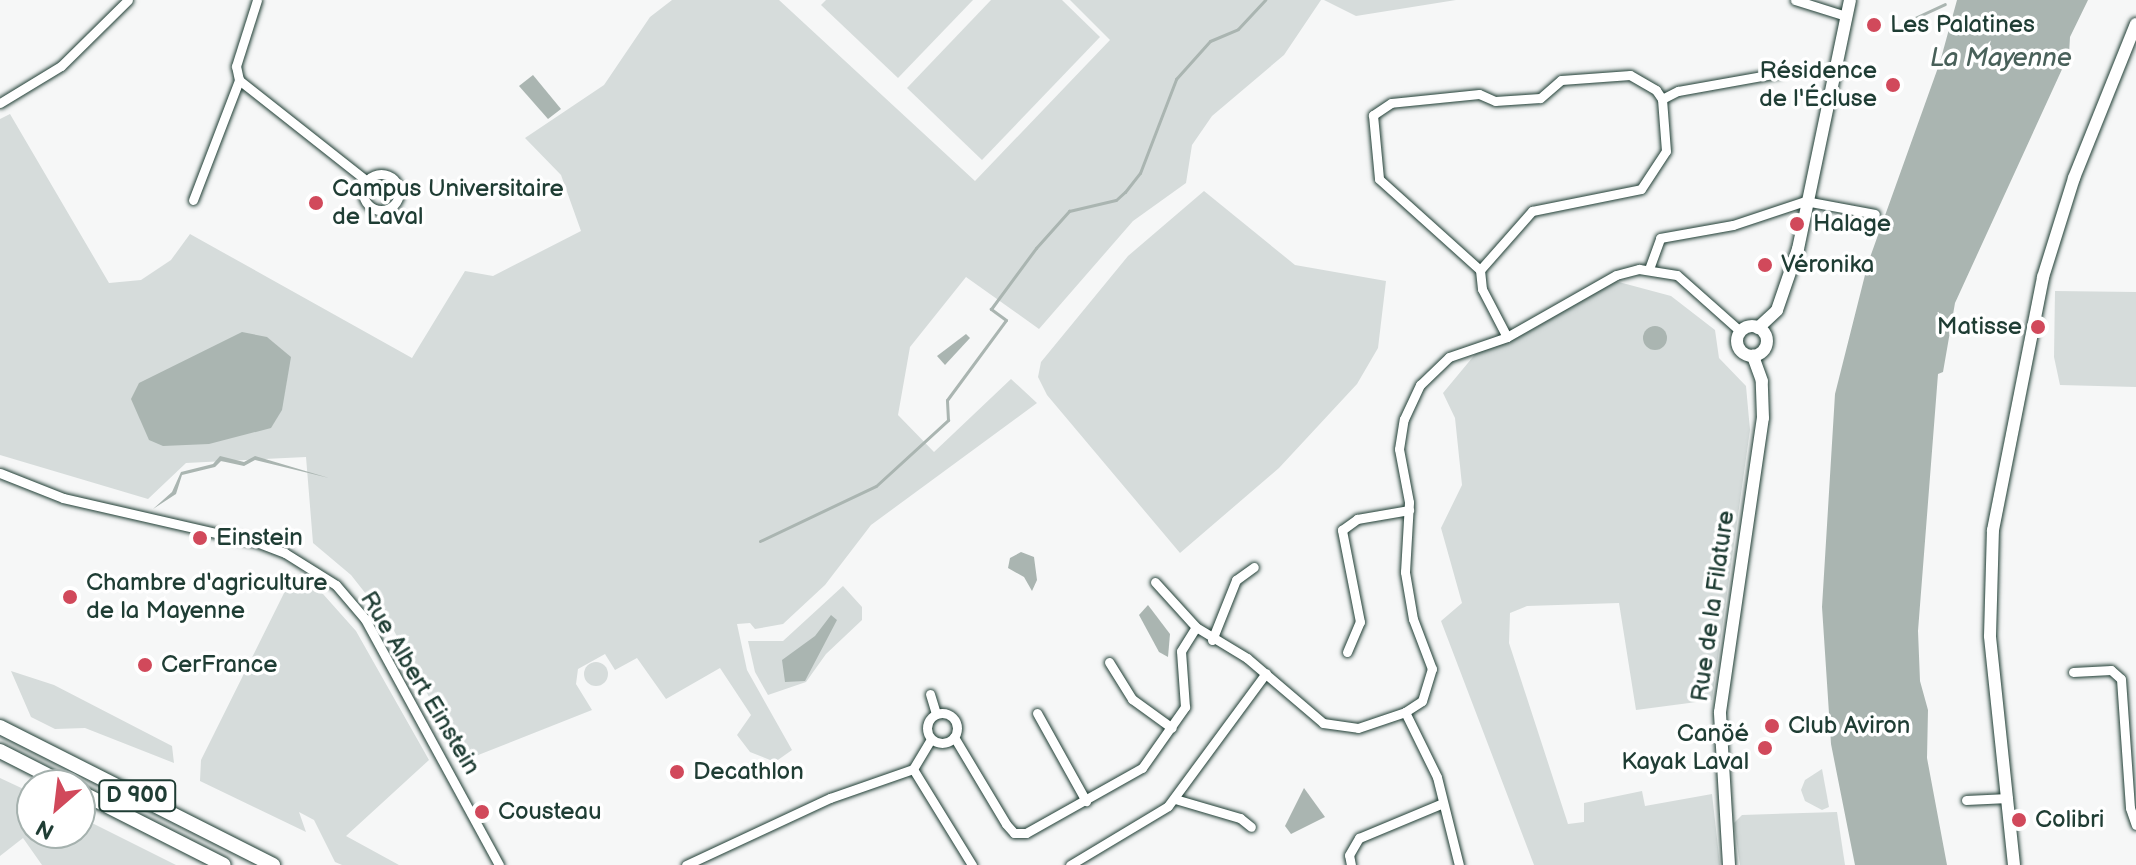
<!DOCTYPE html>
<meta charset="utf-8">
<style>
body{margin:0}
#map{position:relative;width:2136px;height:865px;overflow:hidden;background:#f6f7f7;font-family:"Balsamiq Sans",sans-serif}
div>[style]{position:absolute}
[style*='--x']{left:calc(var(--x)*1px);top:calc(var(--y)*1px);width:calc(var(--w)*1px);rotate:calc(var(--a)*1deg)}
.green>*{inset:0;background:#d6dcdb}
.round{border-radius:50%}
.water>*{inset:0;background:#aab5b1}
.stream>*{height:3px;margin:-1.5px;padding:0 1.5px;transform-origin:1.5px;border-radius:1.5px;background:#aab5b1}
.roads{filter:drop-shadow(0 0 2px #1f3d34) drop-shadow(0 0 2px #1f3d34)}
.street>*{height:9px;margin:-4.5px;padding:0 4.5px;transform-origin:4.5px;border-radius:4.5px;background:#fff}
.street>.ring{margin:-4.5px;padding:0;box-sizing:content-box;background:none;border:9px solid #fff;border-radius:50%}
.secondary>*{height:12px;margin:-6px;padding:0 6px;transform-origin:6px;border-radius:6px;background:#fff}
.secondary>.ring{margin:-6px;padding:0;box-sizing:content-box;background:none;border:12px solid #fff;border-radius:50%}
.primary>*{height:14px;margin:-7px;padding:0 7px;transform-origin:7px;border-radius:7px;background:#fff}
.dots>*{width:22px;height:22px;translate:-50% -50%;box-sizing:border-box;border:4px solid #fff;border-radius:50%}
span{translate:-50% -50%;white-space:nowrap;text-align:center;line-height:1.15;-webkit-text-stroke:7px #fff;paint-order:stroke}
.shield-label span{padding:2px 6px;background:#fff;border:2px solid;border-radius:6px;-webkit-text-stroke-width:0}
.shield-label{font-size:22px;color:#1f3d34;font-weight:700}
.poi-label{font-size:24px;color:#1f3d34}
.left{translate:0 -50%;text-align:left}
.right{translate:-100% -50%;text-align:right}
.street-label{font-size:24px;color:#1f3d34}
.water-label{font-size:26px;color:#49615a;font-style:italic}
.north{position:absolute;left:16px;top:769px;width:80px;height:80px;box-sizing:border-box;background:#fff;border:2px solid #a5b1ae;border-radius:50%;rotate:208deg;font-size:22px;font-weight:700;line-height:32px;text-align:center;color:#1f3d34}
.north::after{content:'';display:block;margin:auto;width:28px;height:36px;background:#d1495b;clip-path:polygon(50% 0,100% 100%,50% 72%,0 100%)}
</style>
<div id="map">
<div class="green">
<i style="clip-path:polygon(672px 0,779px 0,975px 181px,1110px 40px,1070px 0,1321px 0,1284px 55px,1212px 116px,1192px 145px,1186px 183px,1133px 221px,1039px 329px,966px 277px,910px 347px,898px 415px,934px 452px,1011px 379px,1037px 403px,871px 525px,825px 585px,783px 624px,755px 629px,750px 623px,737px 624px,747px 670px,792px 750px,775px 762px,750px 752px,737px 735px,751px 715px,720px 668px,666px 699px,637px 658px,615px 670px,605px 654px,578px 669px,576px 684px,592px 710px,463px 761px,392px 627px,351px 575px,313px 543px,306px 457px,186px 463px,148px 499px,0 455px,0 119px,10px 114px,109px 283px,141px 280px,171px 260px,190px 234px,412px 358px,465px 271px,493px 276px,581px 231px,561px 175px,525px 138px,604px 85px,650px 17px)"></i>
<i style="clip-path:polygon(826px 0,973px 0,898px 78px,821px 5px)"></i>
<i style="clip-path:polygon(991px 0,1062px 0,1100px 37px,982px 160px,907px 88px)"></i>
<i style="clip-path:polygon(1324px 0,1456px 0,1356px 16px)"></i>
<i style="clip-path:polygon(1204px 191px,1295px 265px,1386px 281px,1378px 348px,1357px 384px,1279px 468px,1180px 553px,1047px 395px,1038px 377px,1041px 362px,1128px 256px)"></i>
<i style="clip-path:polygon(1615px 281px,1671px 296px,1715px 330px,1719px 358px,1746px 386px,1750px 430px,1712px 700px,1636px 710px,1619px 603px,1527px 606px,1510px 613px,1509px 643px,1568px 824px,1584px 822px,1584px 803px,1642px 791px,1645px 806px,1712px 794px,1720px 865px,1534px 865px,1441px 621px,1462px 603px,1441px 528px,1462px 485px,1455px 418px,1443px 393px,1477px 352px,1526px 333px)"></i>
<i style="clip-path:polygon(2055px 291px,2136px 292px,2136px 387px,2060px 385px,2054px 357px)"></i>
<i style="clip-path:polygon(294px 573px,323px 594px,356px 631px,429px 760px,346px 836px,399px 865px,342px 865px,335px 862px,314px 820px,299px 812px,306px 832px,200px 781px,201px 760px)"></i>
<i style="clip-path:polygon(843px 586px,862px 607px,862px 620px,826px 654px,806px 682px,768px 695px,755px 672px,748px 641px,783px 641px)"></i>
<i class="round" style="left:584px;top:662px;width:24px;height:24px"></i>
<i style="clip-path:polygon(11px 671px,54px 685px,172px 746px,174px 763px,85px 728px,55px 729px,31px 717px)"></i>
<i style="clip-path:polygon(1822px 769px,1829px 807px,1822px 810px,1805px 801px,1801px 790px,1805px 780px)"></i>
<i style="clip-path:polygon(0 778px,32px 793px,32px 833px,80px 833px,80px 817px,176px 865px,42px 865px,23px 838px,0 856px)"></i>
<i style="clip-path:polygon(1837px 812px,1845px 865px,1740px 865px,1734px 823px,1742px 815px)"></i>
</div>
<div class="water">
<i style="clip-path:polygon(1957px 0,2088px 0,2070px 37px,2069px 54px,1955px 303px,1943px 372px,1938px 374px,1918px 631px,1920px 681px,1928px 710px,1927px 758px,1947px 865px,1855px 865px,1831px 744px,1822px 607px,1835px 394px,1868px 263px,1940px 62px)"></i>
<i style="clip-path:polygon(533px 75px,561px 109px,548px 119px,519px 86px)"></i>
<i class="round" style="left:1643px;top:326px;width:24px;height:24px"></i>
<i style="clip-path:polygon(242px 332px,267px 337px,291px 357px,282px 410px,271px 428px,209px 444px,163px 446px,149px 440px,131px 399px,139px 383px)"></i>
<i style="clip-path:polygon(966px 334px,970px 338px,945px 365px,937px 356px)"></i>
<i style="clip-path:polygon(220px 456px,244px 462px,255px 456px,329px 478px,255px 460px,244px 466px,221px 461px,215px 467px,182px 475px,176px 494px,153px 509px,172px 492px,181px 472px,213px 464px)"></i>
<i style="clip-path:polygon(1021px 552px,1034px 557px,1037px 580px,1032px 591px,1024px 577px,1008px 568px,1010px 558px)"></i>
<i style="clip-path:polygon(1148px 605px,1170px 634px,1168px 657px,1159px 652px,1139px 615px)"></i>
<i style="clip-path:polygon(831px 615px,837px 620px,805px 681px,785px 682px,782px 660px,815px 636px)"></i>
<i style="clip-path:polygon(1304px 788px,1325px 817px,1291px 834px,1285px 826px)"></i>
</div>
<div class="stream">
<i style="--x:1904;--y:23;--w:45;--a:-24.9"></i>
<i style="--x:760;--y:541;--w:128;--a:-25.4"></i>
<i style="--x:876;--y:486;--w:98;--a:-42.5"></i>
<i style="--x:948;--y:420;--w:20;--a:-93"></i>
<i style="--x:947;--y:400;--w:99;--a:-53.6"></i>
<i style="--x:1006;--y:320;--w:19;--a:-144"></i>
<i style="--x:991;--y:309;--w:76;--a:-53.6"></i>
<i style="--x:1036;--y:248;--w:50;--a:-48.3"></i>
<i style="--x:1069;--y:211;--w:48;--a:-13.2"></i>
<i style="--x:1116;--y:200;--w:12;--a:-42"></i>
<i style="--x:1125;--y:192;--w:24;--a:-52"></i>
<i style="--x:1140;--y:173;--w:101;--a:-69"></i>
<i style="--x:1176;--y:79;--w:51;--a:-48.2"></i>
<i style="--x:1210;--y:41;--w:30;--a:-23"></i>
<i style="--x:1238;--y:29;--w:40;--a:-47"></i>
</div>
<div class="roads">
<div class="street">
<i style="--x:1795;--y:0;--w:53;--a:17.4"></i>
<i style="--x:239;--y:80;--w:163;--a:38.3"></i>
<i style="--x:1662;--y:99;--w:18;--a:-27"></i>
<i style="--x:1678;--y:91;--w:103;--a:-10.1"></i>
<i style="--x:0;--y:103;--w:71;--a:-31.2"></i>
<i style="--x:61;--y:66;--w:94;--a:-44.6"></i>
<i class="ring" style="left:363px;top:174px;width:27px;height:27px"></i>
<i style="--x:193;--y:200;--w:129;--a:-69"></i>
<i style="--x:239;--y:80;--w:14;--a:-102"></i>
<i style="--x:236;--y:66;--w:69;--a:-72.3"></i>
<i style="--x:1649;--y:269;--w:33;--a:-70"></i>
<i style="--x:1660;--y:238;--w:74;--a:-10.1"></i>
<i style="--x:1733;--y:225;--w:76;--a:-18.4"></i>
<i style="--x:1805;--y:201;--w:71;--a:10.5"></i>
<i style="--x:1480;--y:270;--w:79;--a:-48.6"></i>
<i style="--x:1532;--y:211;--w:111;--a:-11.4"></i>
<i style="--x:1641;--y:189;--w:45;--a:-56.7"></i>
<i style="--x:1666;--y:151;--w:52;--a:-94.4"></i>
<i style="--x:1662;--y:99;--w:11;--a:-124"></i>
<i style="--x:1656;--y:90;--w:30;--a:-150"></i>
<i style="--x:1630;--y:75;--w:69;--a:175.9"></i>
<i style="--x:1561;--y:80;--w:28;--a:139"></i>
<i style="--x:1540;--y:98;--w:45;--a:176.2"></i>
<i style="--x:1495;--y:101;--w:17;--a:-156"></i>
<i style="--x:1479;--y:94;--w:88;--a:174.2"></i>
<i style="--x:1391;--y:103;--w:22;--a:146"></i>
<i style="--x:1373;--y:115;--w:64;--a:84.6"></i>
<i style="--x:1379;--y:179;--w:136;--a:42"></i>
<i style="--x:1480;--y:270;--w:19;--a:84"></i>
<i style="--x:1482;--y:289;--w:54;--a:62.5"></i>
<i style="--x:0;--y:473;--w:68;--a:21.6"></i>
<i style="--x:63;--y:498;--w:201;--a:12.9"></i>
<i style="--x:259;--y:543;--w:28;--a:21"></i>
<i style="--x:285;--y:553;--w:60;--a:32.1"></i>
<i style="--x:336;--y:585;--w:45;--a:49.5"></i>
<i style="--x:365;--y:619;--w:280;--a:61.4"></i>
<i style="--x:1155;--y:582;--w:61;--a:47.7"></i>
<i style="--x:1196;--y:627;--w:60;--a:31.3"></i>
<i style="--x:1247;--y:658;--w:100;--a:40.5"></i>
<i style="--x:1323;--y:723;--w:35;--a:8"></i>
<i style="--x:1358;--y:728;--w:50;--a:-18.8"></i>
<i style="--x:1405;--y:712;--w:20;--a:-33"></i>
<i style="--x:1422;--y:701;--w:34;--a:-73"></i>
<i style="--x:1432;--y:669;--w:53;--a:-110.8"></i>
<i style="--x:1413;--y:619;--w:48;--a:-99.7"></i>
<i style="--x:1405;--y:572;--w:70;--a:-86.7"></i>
<i style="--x:1409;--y:502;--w:54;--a:-100.7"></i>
<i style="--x:1399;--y:449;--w:30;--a:-81"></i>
<i style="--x:1404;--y:419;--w:38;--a:-65"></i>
<i style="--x:1420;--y:385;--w:40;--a:-44"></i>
<i style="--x:1449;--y:357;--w:61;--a:-19"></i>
<i style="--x:1507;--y:337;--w:125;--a:-29.6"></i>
<i style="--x:1616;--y:275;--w:24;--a:-15"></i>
<i style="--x:1639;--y:269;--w:38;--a:9"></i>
<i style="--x:1677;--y:275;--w:84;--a:41.6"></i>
<i style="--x:1212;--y:640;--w:65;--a:-68.2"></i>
<i style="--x:1236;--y:580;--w:22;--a:-36"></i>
<i style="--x:1347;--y:652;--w:33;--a:-67"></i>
<i style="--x:1360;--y:622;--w:94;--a:-101.1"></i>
<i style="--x:1342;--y:530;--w:19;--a:-36"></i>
<i style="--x:1357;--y:519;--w:53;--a:-9.8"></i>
<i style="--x:1109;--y:662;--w:44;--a:58.1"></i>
<i style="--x:1132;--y:699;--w:49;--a:35.9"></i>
<i style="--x:2073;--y:672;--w:38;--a:-3"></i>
<i style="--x:2111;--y:670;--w:13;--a:42"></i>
<i style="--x:2121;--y:679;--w:129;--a:86"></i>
<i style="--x:2130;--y:808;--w:18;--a:71"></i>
<i style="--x:930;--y:694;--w:21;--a:73"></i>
<i style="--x:1405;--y:712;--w:72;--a:63.8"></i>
<i style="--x:1437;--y:777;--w:91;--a:76"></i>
<i class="ring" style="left:927px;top:713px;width:21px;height:21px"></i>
<i style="--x:1037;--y:713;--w:101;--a:60.9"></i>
<i style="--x:954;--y:737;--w:101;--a:59.1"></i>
<i style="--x:1006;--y:824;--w:12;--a:48"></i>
<i style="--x:1014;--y:833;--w:12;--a:0"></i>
<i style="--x:1026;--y:833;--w:133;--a:-29.3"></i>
<i style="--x:1142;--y:768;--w:75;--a:-54.8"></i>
<i style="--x:1185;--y:707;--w:56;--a:-94.1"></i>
<i style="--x:1181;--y:651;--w:28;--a:-58"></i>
<i style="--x:913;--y:769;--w:113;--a:58.4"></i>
<i style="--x:1175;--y:799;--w:68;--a:16.3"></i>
<i style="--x:1240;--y:818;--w:14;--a:39"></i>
<i style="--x:1966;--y:800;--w:42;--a:-2.7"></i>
<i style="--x:686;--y:865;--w:159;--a:-25"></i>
<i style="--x:830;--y:798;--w:88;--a:-19.3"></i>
<i style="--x:913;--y:769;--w:35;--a:-59"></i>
<i style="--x:1070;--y:865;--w:114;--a:-31"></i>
<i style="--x:1168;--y:806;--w:165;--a:-53.6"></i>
<i style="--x:1351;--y:865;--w:10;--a:-101"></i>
<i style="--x:1349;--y:855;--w:20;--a:-60"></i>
<i style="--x:1359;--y:838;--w:91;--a:-22.6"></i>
</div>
<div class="secondary">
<i class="ring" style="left:1737px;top:326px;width:18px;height:18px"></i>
<i style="--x:1758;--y:328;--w:26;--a:-43"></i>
<i style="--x:1777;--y:310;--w:65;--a:-71"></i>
<i style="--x:1798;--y:249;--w:254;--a:-78.2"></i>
<i style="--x:1729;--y:865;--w:153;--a:-93.4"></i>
<i style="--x:1720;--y:712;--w:297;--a:-81.7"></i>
<i style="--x:1763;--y:418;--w:37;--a:-92"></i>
<i style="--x:1762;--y:381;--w:27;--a:-110"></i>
<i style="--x:2014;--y:865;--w:230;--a:-96"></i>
<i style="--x:1990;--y:636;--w:106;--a:-88.4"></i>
<i style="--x:1993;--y:530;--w:258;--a:-78.8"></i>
<i style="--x:2043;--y:277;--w:104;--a:-72.6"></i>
<i style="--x:2074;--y:178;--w:166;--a:-68.1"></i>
</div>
<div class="primary">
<i style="--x:0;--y:727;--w:306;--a:26.8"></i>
<i style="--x:0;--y:751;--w:75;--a:26.9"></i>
<i style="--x:80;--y:792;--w:161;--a:26.9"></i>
</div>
</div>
<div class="dots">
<i style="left:1874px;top:25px;background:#d1495b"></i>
<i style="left:1893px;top:85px;background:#d1495b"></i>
<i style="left:316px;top:203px;background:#d1495b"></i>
<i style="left:1797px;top:224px;background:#d1495b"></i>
<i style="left:1765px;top:265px;background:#d1495b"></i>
<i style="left:2038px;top:327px;background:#d1495b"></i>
<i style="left:200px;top:538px;background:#d1495b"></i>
<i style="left:70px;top:597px;background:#d1495b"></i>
<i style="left:145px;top:665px;background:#d1495b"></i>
<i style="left:1772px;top:726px;background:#d1495b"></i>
<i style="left:1765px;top:748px;background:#d1495b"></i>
<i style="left:677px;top:772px;background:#d1495b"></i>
<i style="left:482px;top:812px;background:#d1495b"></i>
<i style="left:2019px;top:820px;background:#d1495b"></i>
</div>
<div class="shield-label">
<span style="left:137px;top:796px">D 900</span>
</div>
<div class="poi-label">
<span class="left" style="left:1890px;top:25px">Les Palatines</span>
<span class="right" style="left:1877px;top:85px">Résidence<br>de l'Écluse</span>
<span class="left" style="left:332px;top:203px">Campus Universitaire<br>de Laval</span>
<span class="left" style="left:1813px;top:224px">Halage</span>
<span class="left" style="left:1781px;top:265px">Véronika</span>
<span class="right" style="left:2022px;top:327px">Matisse</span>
<span class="left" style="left:216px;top:538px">Einstein</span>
<span class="left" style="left:86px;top:597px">Chambre d'agriculture<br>de la Mayenne</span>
<span class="left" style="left:161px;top:665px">CerFrance</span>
<span class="left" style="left:1788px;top:726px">Club Aviron</span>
<span class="right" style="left:1749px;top:748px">Canöé<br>Kayak Laval</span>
<span class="left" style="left:693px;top:772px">Decathlon</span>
<span class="left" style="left:498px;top:812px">Cousteau</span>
<span class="left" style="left:2035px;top:820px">Colibri</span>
</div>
<div class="street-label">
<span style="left:1713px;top:606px;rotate:-82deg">Rue de la Filature</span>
<span style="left:420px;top:683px;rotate:59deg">Rue Albert Einstein</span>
</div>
<div class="water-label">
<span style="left:2001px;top:59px">La Mayenne</span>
</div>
<div class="north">N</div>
</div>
